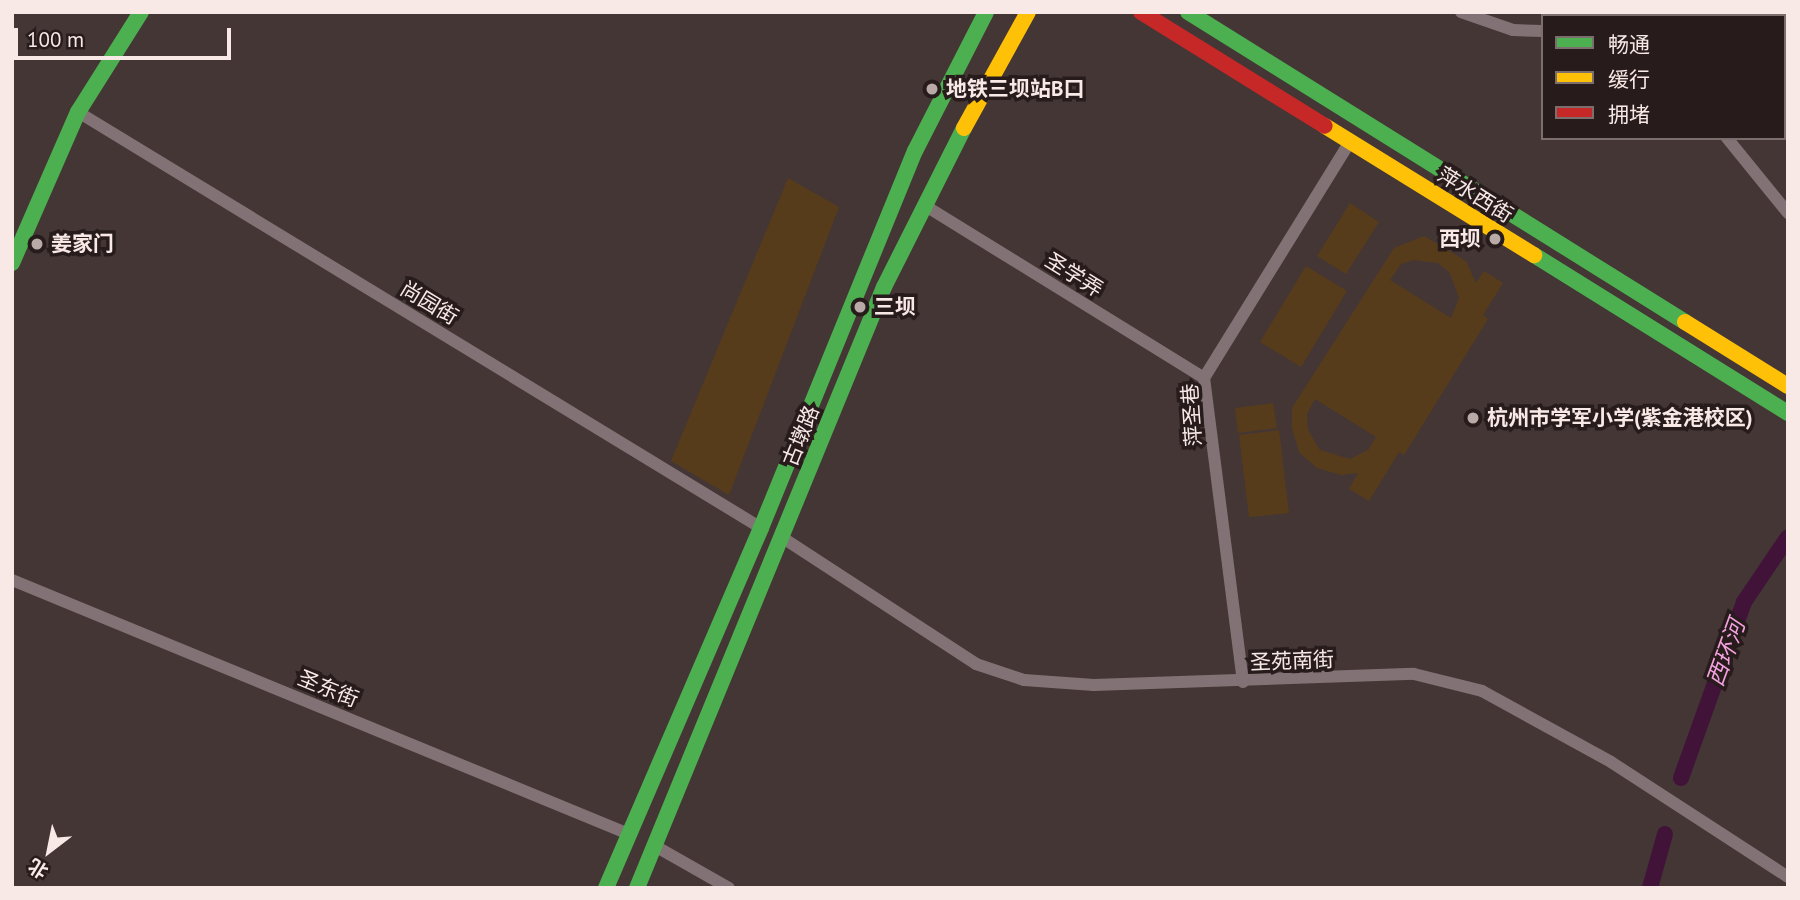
<!DOCTYPE html>
<meta charset="utf-8">
<style>
body{margin:0}
#map{position:relative;width:1800px;height:900px;overflow:hidden;background:#433635;font-family:"PT Sans","Noto Sans SC",sans-serif}
div>[style]{position:absolute}
[style*='--x']{left:calc(var(--x)*1px);top:calc(var(--y)*1px);width:calc(var(--w)*1px);rotate:calc(var(--a)*1deg)}
.green>*{inset:0;background:#573c1b}
.water>*{inset:0;background:#421339}
.canal>*{height:16px;margin:-8px;padding:0 8px;transform-origin:8px;border-radius:8px;background:#421339}
.street>*{height:12px;margin:-6px;padding:0 6px;transform-origin:6px;border-radius:6px;background:#827275}
.fast>*{height:16px;margin:-8px;padding:0 8px;transform-origin:8px;border-radius:8px;background:#4caf50}
.slow>*{height:16px;margin:-8px;padding:0 8px;transform-origin:8px;border-radius:8px;background:#ffc107}
.jam>*{height:16px;margin:-8px;padding:0 8px;transform-origin:8px;border-radius:8px;background:#c62828}
.dots>*{width:19px;height:19px;translate:-50% -50%;box-sizing:border-box;border:4px solid #271c1b;border-radius:50%}
span{translate:-50% -50%;white-space:nowrap;text-align:center;line-height:1.15;-webkit-text-stroke:7px #271c1b;paint-order:stroke}
.poi-label{font-size:21px;color:#f8e8e6;font-weight:700}
.left{translate:0 -50%;text-align:left}
.right{translate:-100% -50%;text-align:right}
.street-label{font-size:21px;color:#f8e8e6}
.water-label{font-size:23px;color:#f4a1df;font-style:italic}
.frame{position:absolute;inset:0;border:14px solid #f8e8e6;pointer-events:none}
.legend{position:absolute;left:1541px;top:14px;width:245px;height:126px;box-sizing:border-box;background:#271c1b;border:2px solid #7b6e6c;margin:0;padding:9px 12px;list-style:none;font-size:21px;color:#f8e8e6}
.legend li{display:flex;align-items:center;gap:14px;height:35px}
.legend b{width:35px;border:2px solid #7b6e6c}
.north{position:absolute;left:14px;top:816px;width:70px;height:70px;-webkit-text-stroke:5px #271c1b;paint-order:stroke;rotate:212deg;font-size:19px;font-weight:700;line-height:28px;text-align:center;color:#f8e8e6}
.north::after{content:'';display:block;margin:auto;width:24px;height:32px;background:#f8e8e6;clip-path:polygon(50% 0,100% 100%,50% 72%,0 100%)}
.scale{position:absolute;left:14px;top:28px;width:217px;height:32px;box-sizing:border-box;border:4px solid #f8e8e6;border-top:0;padding-left:9px;font-size:21px;line-height:24px;white-space:nowrap;color:#f8e8e6;-webkit-text-stroke:5px #271c1b;paint-order:stroke}
</style>
<div id="map">
<div class="green">
<i style="clip-path:polygon(788px 178px,839px 207px,729px 495px,671px 461px)"></i>
<i style="clip-path:polygon(1350px 203px,1379px 222px,1346px 274px,1317px 256px)"></i>
<i style="clip-path:polygon(evenodd,1424px 236px,1466px 261px,1476px 283px,1484px 271px,1503px 283px,1483px 315px,1488px 319px,1404px 455px,1399px 452px,1369px 501px,1349px 489px,1358px 473px,1341px 475px,1317px 468px,1299px 452px,1292px 428px,1292px 408px,1394px 248px,1424px 236px,1413px 260px,1438px 263px,1450px 273px,1459px 298px,1451px 318px,1390px 280px,1401px 264px,1413px 260px,1424px 236px,1315px 399px,1376px 437px,1368px 450px,1350px 459px,1320px 450px,1308px 430px,1307px 414px,1315px 399px)"></i>
<i style="clip-path:polygon(1306px 266px,1347px 291px,1301px 367px,1260px 342px)"></i>
<i style="clip-path:polygon(1273px 403px,1277px 428px,1238px 433px,1235px 408px)"></i>
<i style="clip-path:polygon(1279px 430px,1289px 513px,1249px 517px,1239px 435px)"></i>
</div>
<div class="water">
<i style="clip-path:polygon(1659px 12px,1746px 12px,1749px 16px,1660px 16px)"></i>
</div>
<div class="canal">
<i style="--x:1681;--y:778;--w:187;--a:-70.3"></i>
<i style="--x:1744;--y:602;--w:78;--a:-55.9"></i>
<i style="--x:1650;--y:888;--w:56;--a:-74.5"></i>
</div>
<div class="street">
<i style="--x:1461;--y:12;--w:55;--a:19.1"></i>
<i style="--x:1513;--y:30;--w:30;--a:2"></i>
<i style="--x:78;--y:112;--w:800;--a:31.34"></i>
<i style="--x:1727;--y:138;--w:97;--a:50.9"></i>
<i style="--x:924;--y:205;--w:329;--a:31.7"></i>
<i style="--x:783;--y:538;--w:230;--a:33.1"></i>
<i style="--x:976;--y:664;--w:51;--a:18.4"></i>
<i style="--x:1024;--y:680;--w:70;--a:4.1"></i>
<i style="--x:1094;--y:685;--w:320;--a:-2"></i>
<i style="--x:1414;--y:674;--w:70;--a:14"></i>
<i style="--x:1482;--y:691;--w:147;--a:28.8"></i>
<i style="--x:1611;--y:762;--w:211;--a:33"></i>
<i style="--x:12;--y:580;--w:667;--a:22.38"></i>
<i style="--x:1243;--y:682;--w:306;--a:-97.3"></i>
<i style="--x:1204;--y:378;--w:278;--a:-58.3"></i>
<i style="--x:655;--y:846;--w:85;--a:29.6"></i>
</div>
<div class="fast">
<i style="--x:1188;--y:12;--w:586;--a:31.95"></i>
<i style="--x:1534;--y:255;--w:299;--a:31.9"></i>
<i style="--x:12;--y:263;--w:165;--a:-66.4"></i>
<i style="--x:78;--y:112;--w:118;--a:-57.8"></i>
<i style="--x:606;--y:888;--w:392;--a:-66.7"></i>
<i style="--x:761;--y:528;--w:407;--a:-67.8"></i>
<i style="--x:915;--y:151;--w:156;--a:-62.9"></i>
<i style="--x:637;--y:888;--w:650;--a:-67.66"></i>
<i style="--x:884;--y:287;--w:178;--a:-63.3"></i>
</div>
<div class="slow">
<i style="--x:1325;--y:126;--w:246;--a:31.7"></i>
<i style="--x:964;--y:128;--w:132;--a:-61.1"></i>
<i style="--x:1685;--y:322;--w:121;--a:31.9"></i>
</div>
<div class="jam">
<i style="--x:1141;--y:12;--w:216;--a:31.8"></i>
</div>
<div class="dots">
<i style="left:932px;top:89px;background:#b9aaa8"></i>
<i style="left:1495px;top:239px;background:#b9aaa8"></i>
<i style="left:37px;top:244px;background:#b9aaa8"></i>
<i style="left:860px;top:307px;background:#b9aaa8"></i>
<i style="left:1473px;top:418px;background:#b9aaa8"></i>
</div>
<div class="poi-label">
<span class="left" style="left:946px;top:89px">地铁三坝站B口</span>
<span class="right" style="left:1481px;top:239px">西坝</span>
<span class="left" style="left:51px;top:244px">姜家门</span>
<span class="left" style="left:874px;top:307px">三坝</span>
<span class="left" style="left:1487px;top:418px">杭州市学军小学(紫金港校区)</span>
</div>
<div class="street-label">
<span style="left:1475px;top:195px;rotate:32deg">萍水西街</span>
<span style="left:1074px;top:275px;rotate:32deg">圣学弄</span>
<span style="left:429px;top:303px;rotate:31deg">尚园街</span>
<span style="left:1192px;top:415px;rotate:-94deg">萍圣巷</span>
<span style="left:801px;top:436px;rotate:-68deg">古墩路</span>
<span style="left:1292px;top:661px;rotate:-2deg">圣苑南街</span>
<span style="left:328px;top:689px;rotate:22deg">圣东街</span>
</div>
<div class="water-label">
<span style="left:1726px;top:653px;rotate:-70deg">西环河</span>
</div>
<div class="frame"></div>
<ul class="legend">
<li><b style="height:9px;background:#4caf50"></b>畅通</li>
<li><b style="height:9px;background:#ffc107"></b>缓行</li>
<li><b style="height:9px;background:#c62828"></b>拥堵</li>
</ul>
<div class="north">北</div>
<div class="scale">100 m</div>
</div>
